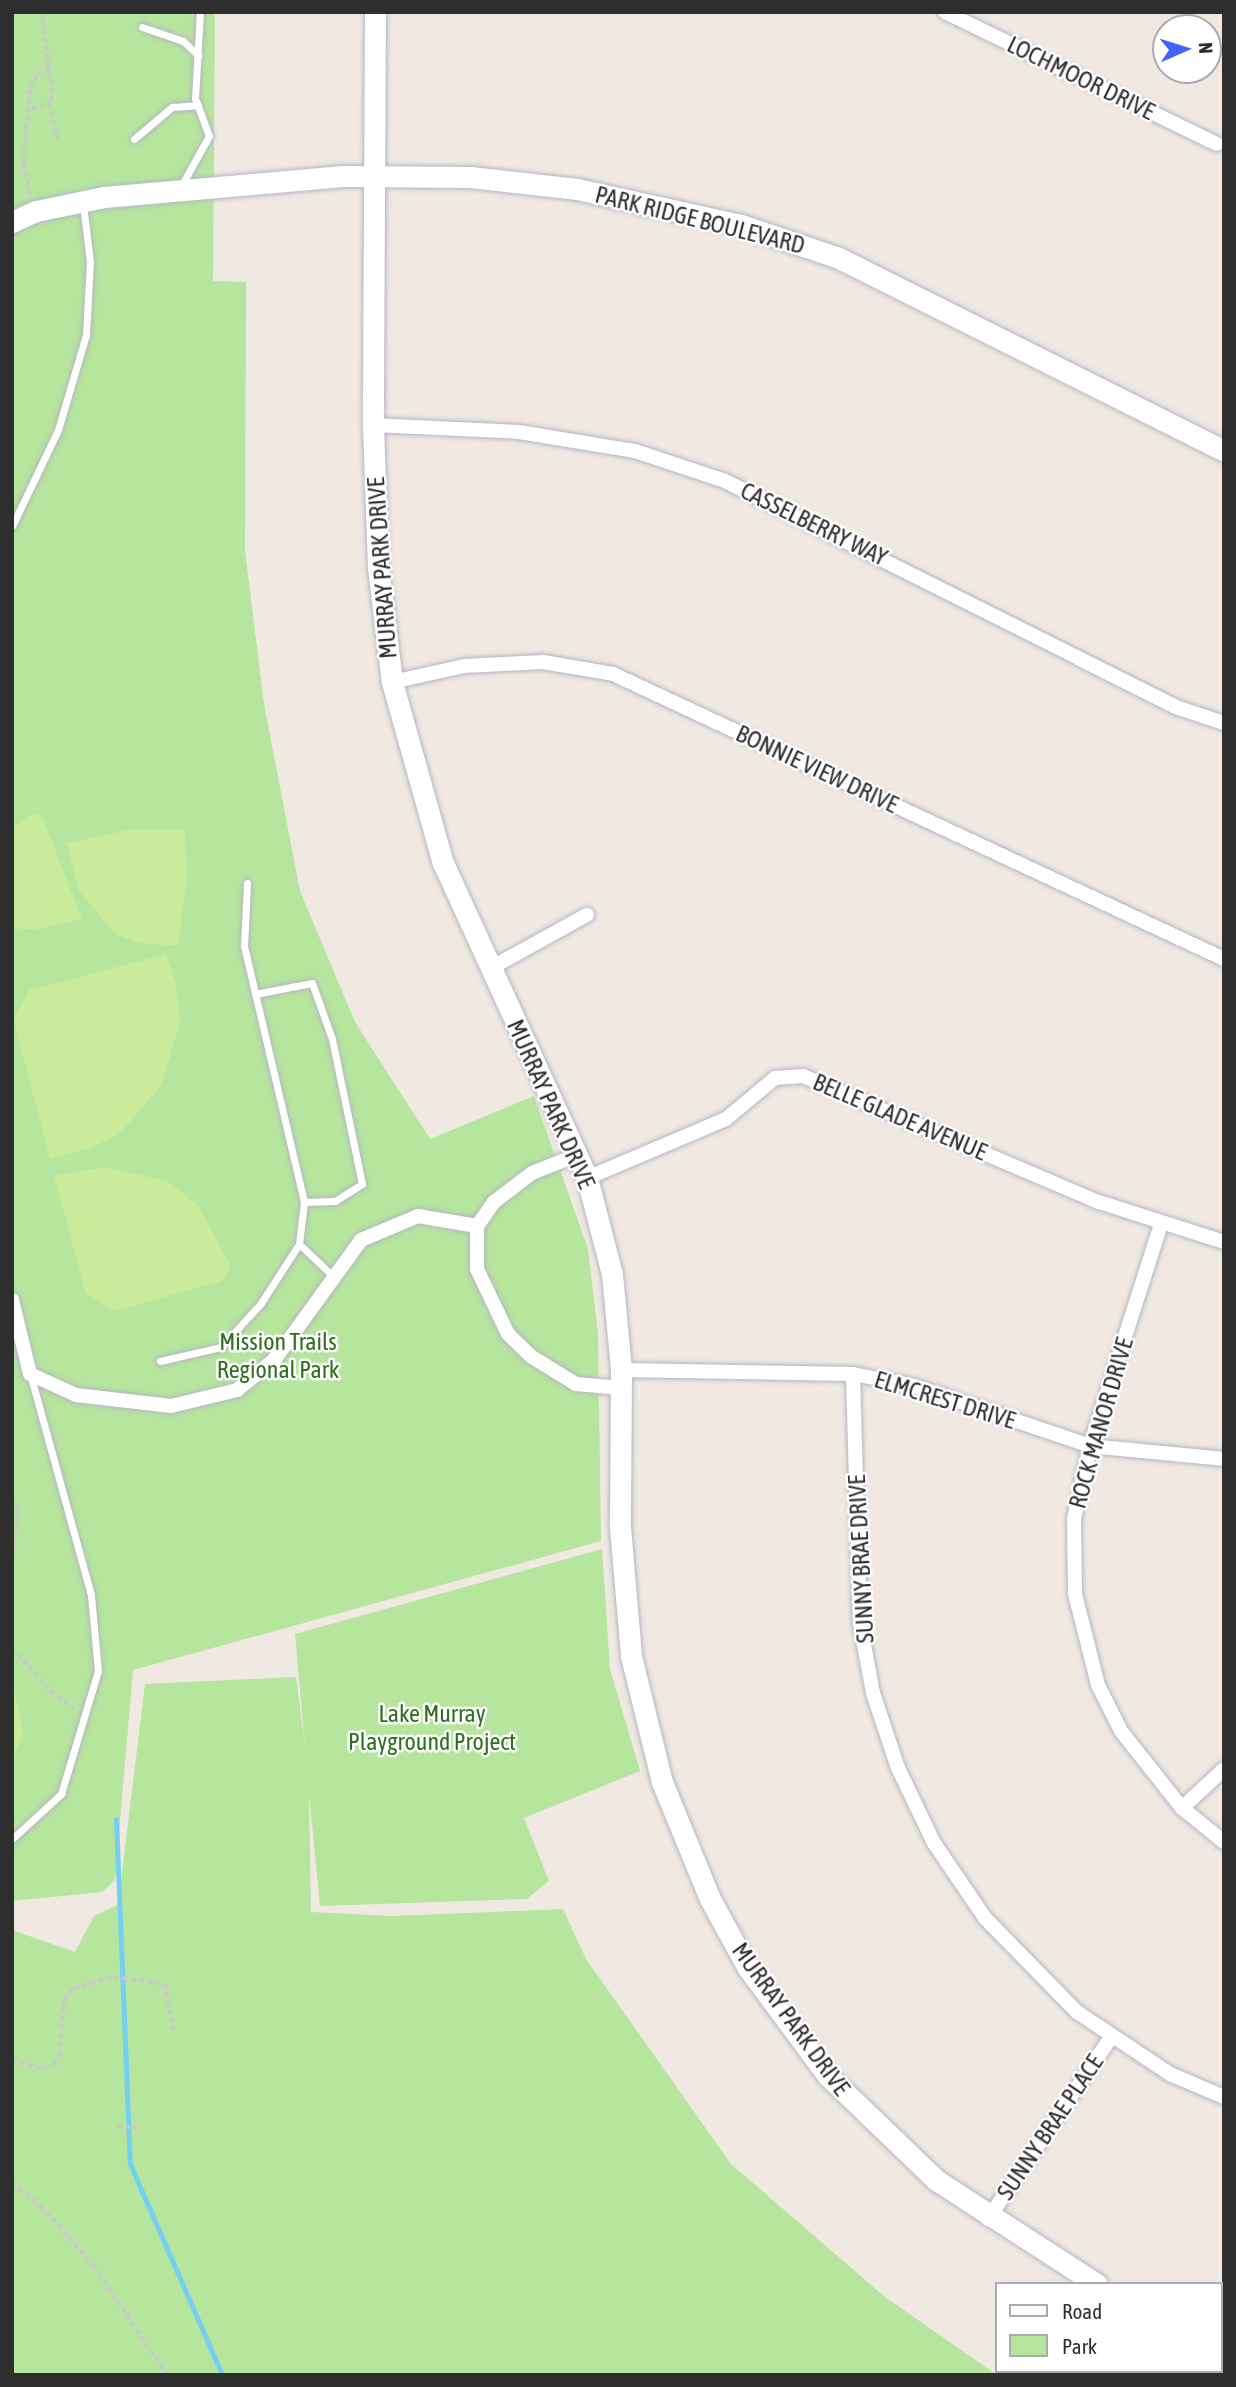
<!DOCTYPE html>
<style>
body{margin:0}
#map{position:relative;width:1236px;height:2387px;overflow:hidden;background:#efe9e1;font-family:"Asap Condensed",sans-serif}
div>[style]{position:absolute}
[style*='--x']{left:calc(var(--x)*1px);top:calc(var(--y)*1px);width:calc(var(--w)*1px);rotate:calc(var(--a)*1deg)}
.green>*{inset:0;background:#b6e59e}
.pitch>*{inset:0;background:#c9ec9a}
.stream>*{height:5px;margin:-2.5px;padding:0 2.5px;transform-origin:2.5px;border-radius:2.5px;background:#75cff0}
.path>*{height:3.5px;margin-top:-1.75px;transform-origin:0;background:repeating-linear-gradient(90deg,#c9c9c9 0 5px,transparent 0 8.5px)}
.roads{filter:drop-shadow(0 0 2px #b4b7c1) drop-shadow(0 0 2px #b4b7c1)}
.lane>*{height:7px;margin:-3.5px;padding:0 3.5px;transform-origin:3.5px;border-radius:3.5px;background:#fff}
.street>*{height:14px;margin:-7px;padding:0 7px;transform-origin:7px;border-radius:7px;background:#fff}
.secondary>*{height:21px;margin:-10.5px;padding:0 10.5px;transform-origin:10.5px;border-radius:10.5px;background:#fff}
span{translate:-50% -50%;white-space:nowrap;text-align:center;line-height:1.15;-webkit-text-stroke:5px #fff;paint-order:stroke}
.street-label{font-size:24px;color:#2e2e2e}
.park-label{font-size:24px;color:#2c6e1b}
.frame{position:absolute;inset:0;border:14px solid #2e2e2e;pointer-events:none}
.legend{position:absolute;left:995px;top:2282px;width:228px;height:91px;box-sizing:border-box;background:#fff;border:2px solid #ababab;margin:0;padding:9px 12px;list-style:none;font-size:21px;color:#2e2e2e}
.legend li{display:flex;align-items:center;gap:14px;height:35px}
.legend b{width:35px;border:2px solid #ababab}
.north{position:absolute;left:1152px;top:14px;width:70px;height:70px;box-sizing:border-box;background:#fff;border:2px solid #ababab;border-radius:50%;rotate:87deg;font-size:19px;font-weight:700;line-height:28px;text-align:center;color:#2e2e2e}
.north::after{content:'';display:block;margin:auto;width:24px;height:32px;background:#4264fb;clip-path:polygon(50% 0,100% 100%,50% 72%,0 100%)}
</style>
<div id="map">
<div class="green">
<i style="clip-path:polygon(12px 12px,215px 12px,213px 281px,246px 282px,245px 551px,264px 704px,300px 891px,355px 1022px,430px 1139px,534px 1096px,588px 1249px,598px 1334px,601px 1541px,133px 1670px,115px 1880px,102px 1892px,12px 1901px)"></i>
<i style="clip-path:polygon(602px 1549px,610px 1669px,640px 1771px,524px 1818px,549px 1881px,527px 1899px,320px 1906px,309px 1794px,311px 1912px,393px 1916px,563px 1909px,586px 1959px,731px 2164px,885px 2297px,997px 2375px,12px 2375px,12px 1930px,75px 1952px,94px 1916px,118px 1905px,145px 1684px,296px 1677px,305px 1745px,295px 1634px)"></i>
</div>
<div class="pitch">
<i style="clip-path:polygon(34px 813px,42px 816px,82px 919px,34px 930px,12px 928px,12px 828px)"></i>
<i style="clip-path:polygon(133px 829px,185px 830px,187px 880px,178px 946px,141px 943px,115px 934px,78px 889px,67px 843px)"></i>
<i style="clip-path:polygon(166px 954px,176px 983px,180px 1023px,161px 1086px,120px 1133px,93px 1147px,50px 1159px,13px 1018px,30px 990px)"></i>
<i style="clip-path:polygon(106px 1167px,167px 1181px,198px 1205px,231px 1267px,221px 1281px,115px 1311px,86px 1294px,54px 1176px)"></i>
<i style="clip-path:polygon(12px 1678px,23px 1733px,12px 1763px)"></i>
</div>
<div class="stream">
<i style="--x:116;--y:1819;--w:345;--a:87.7"></i>
<i style="--x:130;--y:2164;--w:230;--a:66.4"></i>
</div>
<div class="path">
<i style="--x:42;--y:12;--w:86;--a:82.6"></i>
<i style="--x:53;--y:97;--w:7;--a:124"></i>
<i style="--x:49;--y:103;--w:38;--a:75"></i>
<i style="--x:31;--y:109;--w:19;--a:-18"></i>
<i style="--x:30;--y:194;--w:32;--a:-103"></i>
<i style="--x:23;--y:163;--w:75;--a:-84.7"></i>
<i style="--x:30;--y:88;--w:16;--a:-63"></i>
<i style="--x:37;--y:74;--w:15;--a:-28"></i>
<i style="--x:12;--y:1496;--w:15;--a:67"></i>
<i style="--x:18;--y:1510;--w:53;--a:96.5"></i>
<i style="--x:12;--y:1648;--w:58;--a:47.8"></i>
<i style="--x:51;--y:1691;--w:30;--a:37"></i>
<i style="--x:12;--y:2060;--w:33;--a:16"></i>
<i style="--x:44;--y:2069;--w:10;--a:-24"></i>
<i style="--x:53;--y:2065;--w:12;--a:-59"></i>
<i style="--x:59;--y:2055;--w:56;--a:-84.9"></i>
<i style="--x:64;--y:1999;--w:15;--a:-48"></i>
<i style="--x:74;--y:1988;--w:41;--a:-15.4"></i>
<i style="--x:114;--y:1977;--w:51;--a:7.8"></i>
<i style="--x:165;--y:1984;--w:49;--a:79.4"></i>
<i style="--x:117;--y:2126;--w:20;--a:6"></i>
<i style="--x:12;--y:2183;--w:37;--a:38"></i>
<i style="--x:41;--y:2206;--w:80;--a:48.5"></i>
<i style="--x:94;--y:2266;--w:131;--a:56.2"></i>
</div>
<div class="roads">
<div class="lane">
<i style="--x:142;--y:27;--w:43;--a:18.9"></i>
<i style="--x:183;--y:41;--w:21;--a:43"></i>
<i style="--x:134;--y:139;--w:50;--a:-40.1"></i>
<i style="--x:172;--y:107;--w:26;--a:-4"></i>
<i style="--x:180;--y:188;--w:60;--a:-60.9"></i>
<i style="--x:209;--y:136;--w:40;--a:-110.2"></i>
<i style="--x:195;--y:98;--w:86;--a:-86.7"></i>
<i style="--x:12;--y:526;--w:106;--a:-64.4"></i>
<i style="--x:58;--y:430;--w:99;--a:-73.6"></i>
<i style="--x:86;--y:335;--w:73;--a:-86.9"></i>
<i style="--x:90;--y:262;--w:58;--a:-96.9"></i>
<i style="--x:247;--y:883;--w:63;--a:92.7"></i>
<i style="--x:244;--y:946;--w:263;--a:76.8"></i>
<i style="--x:304;--y:1202;--w:42;--a:96.8"></i>
<i style="--x:299;--y:1244;--w:47;--a:43.3"></i>
<i style="--x:255;--y:994;--w:58;--a:-10.9"></i>
<i style="--x:312;--y:983;--w:59;--a:70.3"></i>
<i style="--x:332;--y:1039;--w:148;--a:78.3"></i>
<i style="--x:362;--y:1184;--w:32;--a:148"></i>
<i style="--x:335;--y:1201;--w:31;--a:178"></i>
<i style="--x:160;--y:1361;--w:63;--a:-12.9"></i>
<i style="--x:221;--y:1347;--w:59;--a:-47.7"></i>
<i style="--x:261;--y:1303;--w:70;--a:-57.2"></i>
<i style="--x:12;--y:1839;--w:67;--a:-42.6"></i>
<i style="--x:61;--y:1794;--w:128;--a:-73.3"></i>
<i style="--x:98;--y:1671;--w:76;--a:-95.3"></i>
<i style="--x:91;--y:1595;--w:229;--a:-105.4"></i>
</div>
<div class="street">
<i style="--x:945;--y:12;--w:302;--a:25.9"></i>
<i style="--x:373;--y:425;--w:146;--a:2.7"></i>
<i style="--x:519;--y:432;--w:118;--a:9.3"></i>
<i style="--x:635;--y:451;--w:95;--a:18.4"></i>
<i style="--x:725;--y:481;--w:504;--a:26.62"></i>
<i style="--x:1176;--y:707;--w:51;--a:18.4"></i>
<i style="--x:392;--y:682;--w:74;--a:-12.5"></i>
<i style="--x:464;--y:666;--w:79;--a:-2.9"></i>
<i style="--x:543;--y:662;--w:71;--a:9.7"></i>
<i style="--x:613;--y:674;--w:674;--a:25.01"></i>
<i style="--x:489;--y:969;--w:112;--a:-28.9"></i>
<i style="--x:577;--y:1155;--w:48;--a:158.2"></i>
<i style="--x:532;--y:1173;--w:48;--a:142.7"></i>
<i style="--x:494;--y:1202;--w:29;--a:125"></i>
<i style="--x:477;--y:1226;--w:43;--a:90"></i>
<i style="--x:477;--y:1269;--w:72;--a:64.5"></i>
<i style="--x:508;--y:1334;--w:33;--a:44"></i>
<i style="--x:532;--y:1357;--w:52;--a:31.5"></i>
<i style="--x:576;--y:1384;--w:45;--a:5.1"></i>
<i style="--x:587;--y:1178;--w:151;--a:-23"></i>
<i style="--x:726;--y:1119;--w:64;--a:-39.9"></i>
<i style="--x:775;--y:1078;--w:28;--a:-4"></i>
<i style="--x:803;--y:1076;--w:322;--a:23.1"></i>
<i style="--x:1099;--y:1202;--w:131;--a:17.7"></i>
<i style="--x:1161;--y:1224;--w:233;--a:107.7"></i>
<i style="--x:1090;--y:1446;--w:75;--a:102.4"></i>
<i style="--x:1074;--y:1519;--w:75;--a:89.2"></i>
<i style="--x:1075;--y:1594;--w:94;--a:75.8"></i>
<i style="--x:1098;--y:1685;--w:51;--a:63.4"></i>
<i style="--x:1121;--y:1731;--w:98;--a:51.6"></i>
<i style="--x:1182;--y:1808;--w:54;--a:39"></i>
<i style="--x:12;--y:1300;--w:76;--a:76.3"></i>
<i style="--x:30;--y:1374;--w:51;--a:24.5"></i>
<i style="--x:76;--y:1395;--w:96;--a:6.6"></i>
<i style="--x:171;--y:1406;--w:68;--a:-13.6"></i>
<i style="--x:237;--y:1390;--w:49;--a:-39.2"></i>
<i style="--x:275;--y:1359;--w:147;--a:-54.1"></i>
<i style="--x:361;--y:1240;--w:62;--a:-22.8"></i>
<i style="--x:418;--y:1216;--w:60;--a:9.6"></i>
<i style="--x:621;--y:1370;--w:232;--a:1"></i>
<i style="--x:853;--y:1374;--w:62;--a:11.1"></i>
<i style="--x:914;--y:1386;--w:186;--a:18.8"></i>
<i style="--x:1090;--y:1446;--w:135;--a:5.5"></i>
<i style="--x:853;--y:1374;--w:249;--a:88.4"></i>
<i style="--x:860;--y:1623;--w:71;--a:79.5"></i>
<i style="--x:873;--y:1693;--w:79;--a:71.6"></i>
<i style="--x:898;--y:1768;--w:83;--a:64.4"></i>
<i style="--x:934;--y:1843;--w:91;--a:55.8"></i>
<i style="--x:985;--y:1918;--w:132;--a:45.6"></i>
<i style="--x:1077;--y:2012;--w:112;--a:33.7"></i>
<i style="--x:1170;--y:2074;--w:59;--a:23.1"></i>
<i style="--x:1182;--y:1808;--w:57;--a:-42.9"></i>
<i style="--x:988;--y:2219;--w:221;--a:-55.9"></i>
</div>
<div class="secondary">
<i style="--x:375;--y:12;--w:413;--a:90.3"></i>
<i style="--x:373;--y:425;--w:143;--a:88"></i>
<i style="--x:378;--y:568;--w:115;--a:83"></i>
<i style="--x:392;--y:682;--w:188;--a:74.3"></i>
<i style="--x:443;--y:863;--w:346;--a:65.4"></i>
<i style="--x:587;--y:1178;--w:99;--a:75.4"></i>
<i style="--x:612;--y:1274;--w:96;--a:84.6"></i>
<i style="--x:621;--y:1370;--w:157;--a:90.4"></i>
<i style="--x:620;--y:1527;--w:129;--a:85.1"></i>
<i style="--x:631;--y:1656;--w:130;--a:76.2"></i>
<i style="--x:662;--y:1782;--w:126;--a:67.7"></i>
<i style="--x:710;--y:1899;--w:79;--a:61.2"></i>
<i style="--x:748;--y:1968;--w:134;--a:53.5"></i>
<i style="--x:828;--y:2076;--w:150;--a:43.9"></i>
<i style="--x:936;--y:2180;--w:192;--a:32.9"></i>
<i style="--x:12;--y:222;--w:26;--a:-25"></i>
<i style="--x:36;--y:211;--w:69;--a:-11.6"></i>
<i style="--x:104;--y:197;--w:240;--a:-5"></i>
<i style="--x:343;--y:176;--w:127;--a:0.5"></i>
<i style="--x:470;--y:177;--w:108;--a:6.4"></i>
<i style="--x:577;--y:189;--w:168;--a:12.4"></i>
<i style="--x:741;--y:225;--w:103;--a:18.6"></i>
<i style="--x:839;--y:258;--w:431;--a:26.6"></i>
<i style="--x:1220;--y:2331;--w:4;--a:27"></i>
</div>
</div>
<div class="street-label">
<span style="left:1081px;top:78px;rotate:26deg">LOCHMOOR DRIVE</span>
<span style="left:700px;top:220px;rotate:14deg">PARK RIDGE BOULEVARD</span>
<span style="left:814px;top:524px;rotate:26deg">CASSELBERRY WAY</span>
<span style="left:382px;top:568px;rotate:-94deg">MURRAY PARK DRIVE</span>
<span style="left:817px;top:769px;rotate:25deg">BONNIE VIEW DRIVE</span>
<span style="left:551px;top:1104px;rotate:66deg">MURRAY PARK DRIVE</span>
<span style="left:900px;top:1117px;rotate:23deg">BELLE GLADE AVENUE</span>
<span style="left:945px;top:1400px;rotate:17deg">ELMCREST DRIVE</span>
<span style="left:1101px;top:1423px;rotate:-74deg">ROCK MANOR DRIVE</span>
<span style="left:861px;top:1559px;rotate:-93deg">SUNNY BRAE DRIVE</span>
<span style="left:791px;top:2019px;rotate:54deg">MURRAY PARK DRIVE</span>
<span style="left:1050px;top:2127px;rotate:-56deg">SUNNY BRAE PLACE</span>
</div>
<div class="park-label">
<span style="left:278px;top:1356px">Mission Trails<br>Regional Park</span>
<span style="left:432px;top:1728px">Lake Murray<br>Playground Project</span>
</div>
<div class="frame"></div>
<ul class="legend">
<li><b style="height:9px;background:#fff"></b>Road</li>
<li><b style="height:19px;background:#b6e59e"></b>Park</li>
</ul>
<div class="north">N</div>
</div>
